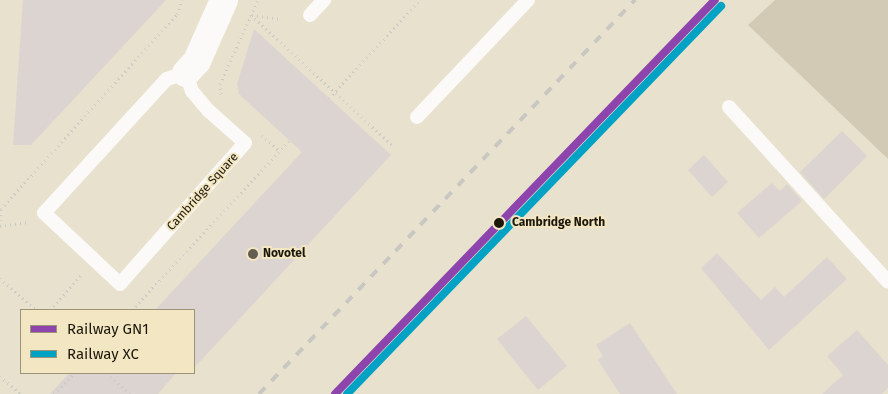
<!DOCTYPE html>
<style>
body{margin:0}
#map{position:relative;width:888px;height:394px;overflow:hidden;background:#e8e1ce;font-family:"Fira Sans",sans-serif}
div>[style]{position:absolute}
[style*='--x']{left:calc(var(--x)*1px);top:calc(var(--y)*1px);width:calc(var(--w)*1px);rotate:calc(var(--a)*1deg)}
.green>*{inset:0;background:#d2cab4}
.building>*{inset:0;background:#dcd4d0}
.path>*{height:3px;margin-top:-1.5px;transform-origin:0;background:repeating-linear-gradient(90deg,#cccac5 0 1px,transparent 0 5px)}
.lane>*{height:14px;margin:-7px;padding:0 7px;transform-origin:7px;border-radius:7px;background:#fcfaf8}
.street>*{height:28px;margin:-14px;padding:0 14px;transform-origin:14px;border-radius:14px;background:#fcfaf8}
.rail>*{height:4px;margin-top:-2px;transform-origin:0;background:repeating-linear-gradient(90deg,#c9c7c1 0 9px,transparent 0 18px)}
.rail-1>*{height:8px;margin:-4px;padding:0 4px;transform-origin:4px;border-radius:4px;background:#8e44ad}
.rail-2>*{height:8px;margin:-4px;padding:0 4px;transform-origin:4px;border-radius:4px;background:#01a2c4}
.dots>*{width:14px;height:14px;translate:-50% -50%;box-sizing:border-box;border:2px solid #f3e6c3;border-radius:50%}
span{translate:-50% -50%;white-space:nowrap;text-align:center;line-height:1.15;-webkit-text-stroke:4px #f3e6c3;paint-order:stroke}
.street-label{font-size:12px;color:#1c170b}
.stop-label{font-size:12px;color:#1c170b;font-weight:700}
.left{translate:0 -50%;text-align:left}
.poi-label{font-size:12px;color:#1c170b;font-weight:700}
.legend{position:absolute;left:20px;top:309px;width:175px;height:65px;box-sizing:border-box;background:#f3e6c3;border:1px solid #9d9379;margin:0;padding:6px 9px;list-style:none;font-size:15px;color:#1c170b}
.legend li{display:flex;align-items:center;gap:10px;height:25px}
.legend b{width:25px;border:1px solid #9d9379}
</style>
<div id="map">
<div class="green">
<i style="clip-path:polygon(775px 0,888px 0,888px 159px,748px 25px)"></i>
</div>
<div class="building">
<i style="clip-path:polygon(23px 0,166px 0,31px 145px,13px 145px)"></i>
<i style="clip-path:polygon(254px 29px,391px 155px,194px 368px,194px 310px,155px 310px,302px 152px,239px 94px,237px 84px)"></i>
<i style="clip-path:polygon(842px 131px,867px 156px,824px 199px,800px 172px)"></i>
<i style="clip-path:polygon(704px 155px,728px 182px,712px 197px,688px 170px)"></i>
<i style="clip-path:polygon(772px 183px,780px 191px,787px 184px,802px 201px,759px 238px,737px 213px)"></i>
<i style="clip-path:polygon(717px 253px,761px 300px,775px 287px,784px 297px,827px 257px,847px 279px,769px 350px,701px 268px)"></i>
<i style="clip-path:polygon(526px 316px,567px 366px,538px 390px,497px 339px)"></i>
<i style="clip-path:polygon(630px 323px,677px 394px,620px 394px,598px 360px,603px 356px,596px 345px)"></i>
<i style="clip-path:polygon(857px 330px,888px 365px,888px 388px,882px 394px,822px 394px,843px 375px,827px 356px)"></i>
<i style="clip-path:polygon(69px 373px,176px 373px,158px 394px,50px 394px)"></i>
</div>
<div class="path">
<i style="--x:251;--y:15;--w:192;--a:42.7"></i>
<i style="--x:252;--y:15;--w:29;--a:8"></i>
<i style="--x:221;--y:94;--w:10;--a:-96"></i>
<i style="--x:220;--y:84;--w:92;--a:-65.7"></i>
<i style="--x:329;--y:98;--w:134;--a:-47.1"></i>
<i style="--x:262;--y:135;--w:24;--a:42"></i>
<i style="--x:0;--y:220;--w:11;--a:-85"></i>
<i style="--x:1;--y:209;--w:263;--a:-47.9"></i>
<i style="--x:177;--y:14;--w:15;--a:-70"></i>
<i style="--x:0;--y:226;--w:29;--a:-8"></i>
<i style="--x:0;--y:278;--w:48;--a:41.6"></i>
<i style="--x:50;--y:310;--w:50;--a:-48.3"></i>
<i style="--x:132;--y:310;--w:232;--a:-47.1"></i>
<i style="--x:107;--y:373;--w:31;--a:42"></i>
<i style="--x:0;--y:376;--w:28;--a:41"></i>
<i style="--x:54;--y:394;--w:29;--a:-46"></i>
</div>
<div class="lane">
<i style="--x:310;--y:15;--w:21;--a:-47"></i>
<i style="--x:186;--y:73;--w:19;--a:72"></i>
<i style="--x:192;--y:91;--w:26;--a:50"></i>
<i style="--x:209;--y:111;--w:48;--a:41.6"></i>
<i style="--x:245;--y:143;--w:188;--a:131.6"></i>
<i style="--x:120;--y:284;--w:104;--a:-136.9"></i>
<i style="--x:44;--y:213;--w:182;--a:-47.5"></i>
<i style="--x:167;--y:79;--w:20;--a:-18"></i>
<i style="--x:729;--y:107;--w:236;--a:47.7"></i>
<i style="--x:417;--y:117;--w:161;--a:-46.5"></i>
</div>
<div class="street">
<i style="--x:186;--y:73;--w:16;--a:-47"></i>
<i style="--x:197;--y:61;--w:67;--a:-66.1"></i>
</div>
<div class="rail">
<i style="--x:259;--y:394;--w:545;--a:-46.34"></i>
</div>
<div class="rail-1">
<i style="--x:335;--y:394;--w:547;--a:-46.04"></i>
</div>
<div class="rail-2">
<i style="--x:347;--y:394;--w:539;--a:-46.05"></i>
</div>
<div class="dots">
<i style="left:499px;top:223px;background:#1c170b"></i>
<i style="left:253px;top:254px;background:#635e4f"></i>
</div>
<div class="street-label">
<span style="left:203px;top:192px;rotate:-48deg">Cambridge Square</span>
</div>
<div class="stop-label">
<span class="left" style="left:512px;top:223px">Cambridge North</span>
</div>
<div class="poi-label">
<span class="left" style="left:263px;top:254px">Novotel</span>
</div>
<ul class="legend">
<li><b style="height:6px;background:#8e44ad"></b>Railway GN1</li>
<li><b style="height:6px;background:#01a2c4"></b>Railway XC</li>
</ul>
</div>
